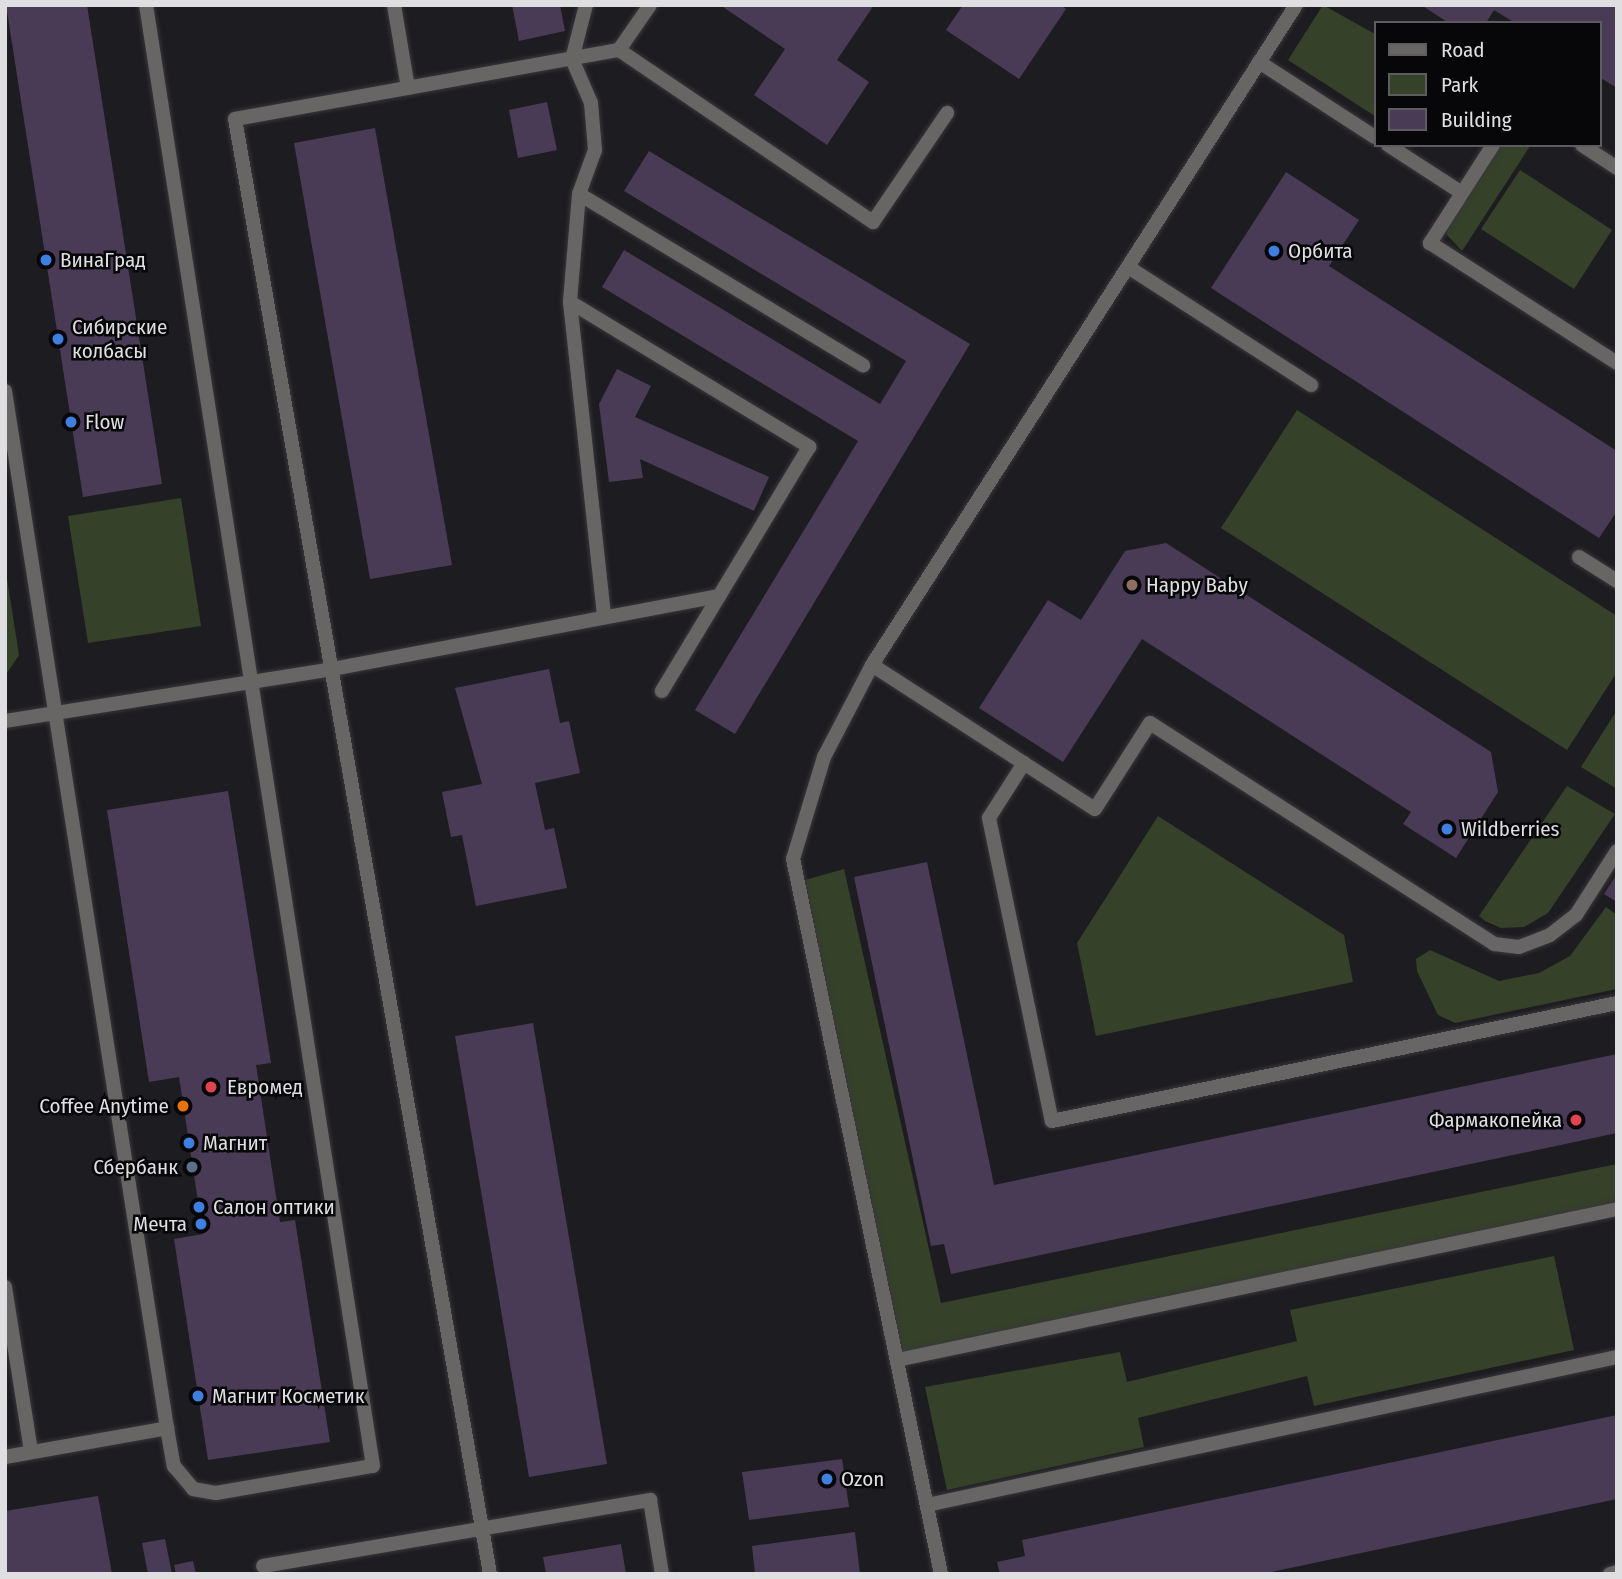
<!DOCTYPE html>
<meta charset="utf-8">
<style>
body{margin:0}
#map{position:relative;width:1622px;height:1579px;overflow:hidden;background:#1d1c21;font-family:"Fira Sans Condensed",sans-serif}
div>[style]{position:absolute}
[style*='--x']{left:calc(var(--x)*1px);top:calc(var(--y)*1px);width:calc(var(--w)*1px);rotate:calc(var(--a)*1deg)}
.green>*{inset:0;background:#354229}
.building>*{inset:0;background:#493b55}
.roads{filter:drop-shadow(0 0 2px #38373c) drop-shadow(0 0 2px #38373c)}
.lane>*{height:14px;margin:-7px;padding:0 7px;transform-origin:7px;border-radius:7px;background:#686565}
.street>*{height:14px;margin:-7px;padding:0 7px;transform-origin:7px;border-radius:7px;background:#686565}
.dots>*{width:19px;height:19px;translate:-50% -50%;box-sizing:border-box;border:4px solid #070709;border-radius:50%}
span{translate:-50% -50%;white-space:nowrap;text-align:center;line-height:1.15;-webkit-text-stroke:5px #070709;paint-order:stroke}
.poi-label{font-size:21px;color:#dfdfe2}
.left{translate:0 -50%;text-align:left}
.right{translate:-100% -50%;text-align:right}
.frame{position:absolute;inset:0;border:7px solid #dfdfe2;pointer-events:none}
.legend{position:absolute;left:1374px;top:21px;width:228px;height:126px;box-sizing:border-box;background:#070709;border:2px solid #5d5d60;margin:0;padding:9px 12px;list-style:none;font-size:21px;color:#dfdfe2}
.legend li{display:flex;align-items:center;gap:14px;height:35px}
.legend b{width:35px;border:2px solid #5d5d60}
</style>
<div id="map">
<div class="green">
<i style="clip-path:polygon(1323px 5px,1375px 34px,1375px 116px,1288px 60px)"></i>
<i style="clip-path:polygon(1496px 145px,1530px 146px,1462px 251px,1447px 235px,1446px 225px)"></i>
<i style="clip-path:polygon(1520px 170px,1612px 230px,1574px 289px,1481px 229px)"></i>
<i style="clip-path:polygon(1297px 410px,1617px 616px,1617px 672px,1567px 750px,1221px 528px)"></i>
<i style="clip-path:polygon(181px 498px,201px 626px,88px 643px,68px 516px)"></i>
<i style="clip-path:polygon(5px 566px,19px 655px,5px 676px)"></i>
<i style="clip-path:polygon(1617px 710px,1617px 789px,1581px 767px)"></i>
<i style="clip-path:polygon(1567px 786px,1615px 814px,1548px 913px,1524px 927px,1501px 928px,1485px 921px,1479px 916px)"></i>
<i style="clip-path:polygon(1158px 816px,1344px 935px,1353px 982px,1096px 1036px,1077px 943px)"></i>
<i style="clip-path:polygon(844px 869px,941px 1303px,1617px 1164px,1617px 1202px,901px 1355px,805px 880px)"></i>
<i style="clip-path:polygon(1606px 907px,1617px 915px,1617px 989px,1455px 1023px,1438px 1015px,1417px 971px,1416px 959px,1430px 950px,1499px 981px,1539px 973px,1570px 956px)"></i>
<i style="clip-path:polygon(1554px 1256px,1574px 1350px,1314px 1406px,1307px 1376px,1138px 1418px,1144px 1447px,947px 1490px,925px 1387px,1120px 1352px,1127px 1382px,1297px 1341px,1290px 1310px)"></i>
</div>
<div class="building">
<i style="clip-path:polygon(6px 5px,87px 5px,162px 484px,83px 497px)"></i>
<i style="clip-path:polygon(512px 5px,560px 5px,565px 31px,519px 41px)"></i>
<i style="clip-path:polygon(720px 5px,874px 5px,837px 60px,869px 82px,827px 145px,754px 95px,785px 49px)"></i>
<i style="clip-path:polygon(963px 5px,1061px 5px,1066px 9px,1019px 79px,946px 30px)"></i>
<i style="clip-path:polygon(1421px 5px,1617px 5px,1617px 88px,1599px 77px,1599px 23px,1515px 23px,1494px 10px,1486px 23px,1449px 23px)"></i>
<i style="clip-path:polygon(547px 102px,557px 150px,518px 158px,509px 110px)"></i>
<i style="clip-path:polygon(375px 128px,452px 565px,370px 579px,294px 143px)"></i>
<i style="clip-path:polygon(649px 151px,970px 344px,735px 734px,695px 710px,858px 441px,602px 287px,624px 250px,880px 404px,906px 361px,624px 191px)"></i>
<i style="clip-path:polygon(1286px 172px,1359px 220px,1329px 266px,1617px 451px,1617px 511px,1599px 538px,1211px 288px)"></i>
<i style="clip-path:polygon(617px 369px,651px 386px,635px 417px,769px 477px,754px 511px,640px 459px,643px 478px,609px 482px,599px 404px)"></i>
<i style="clip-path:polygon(1166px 543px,1491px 752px,1498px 792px,1456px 858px,1403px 824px,1411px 812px,1142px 639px,1063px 762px,979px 708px,1048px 600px,1081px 620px,1125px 551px)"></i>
<i style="clip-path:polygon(549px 669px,560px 723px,569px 721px,580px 773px,535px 783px,545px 830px,554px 828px,567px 888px,476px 906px,462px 835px,451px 837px,442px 792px,482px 784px,455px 688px)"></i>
<i style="clip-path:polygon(228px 791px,271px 1063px,256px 1065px,280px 1222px,295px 1220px,330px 1442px,208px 1460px,174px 1239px,203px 1234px,179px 1077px,149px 1082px,107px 810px)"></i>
<i style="clip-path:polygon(927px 862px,994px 1185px,1617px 1054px,1617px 1133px,951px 1274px,944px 1244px,931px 1246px,854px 877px)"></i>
<i style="clip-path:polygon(1617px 874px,1617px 902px,1604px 894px)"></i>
<i style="clip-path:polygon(533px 1023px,607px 1464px,529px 1477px,455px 1036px)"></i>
<i style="clip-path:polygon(1617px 1415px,1617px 1499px,1262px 1574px,1000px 1574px,997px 1562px,1025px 1556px,1022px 1540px)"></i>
<i style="clip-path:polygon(842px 1459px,849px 1507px,749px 1520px,742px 1472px)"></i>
<i style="clip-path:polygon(98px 1496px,112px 1574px,5px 1574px,5px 1511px)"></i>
<i style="clip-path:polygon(855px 1532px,860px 1574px,755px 1574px,752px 1546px)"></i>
<i style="clip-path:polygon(165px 1539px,172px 1574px,148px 1574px,142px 1543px)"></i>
<i style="clip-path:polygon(621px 1544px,626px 1574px,546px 1574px,543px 1557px)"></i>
<i style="clip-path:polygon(193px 1561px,196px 1574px,176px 1574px,174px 1565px)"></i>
</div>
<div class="roads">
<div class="lane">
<i style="--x:394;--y:5;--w:84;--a:80.4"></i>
<i style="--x:586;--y:5;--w:56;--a:104.5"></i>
<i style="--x:572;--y:59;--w:48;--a:66.6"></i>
<i style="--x:591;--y:103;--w:47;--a:85.1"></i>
<i style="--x:595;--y:150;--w:47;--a:110"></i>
<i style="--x:579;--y:194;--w:108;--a:94.8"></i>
<i style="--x:570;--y:302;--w:316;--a:83.8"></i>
<i style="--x:650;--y:5;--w:55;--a:124.6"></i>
<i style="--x:619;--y:50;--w:307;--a:34.1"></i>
<i style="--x:873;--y:222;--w:132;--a:-55.8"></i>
<i style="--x:1259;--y:62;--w:138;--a:32.9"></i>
<i style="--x:1388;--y:145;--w:88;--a:33"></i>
<i style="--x:1493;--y:145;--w:117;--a:122.7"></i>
<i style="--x:1430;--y:243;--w:222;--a:32.7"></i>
<i style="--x:1582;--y:145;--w:42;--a:33.3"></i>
<i style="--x:579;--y:194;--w:332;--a:31.1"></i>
<i style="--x:1128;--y:267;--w:218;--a:32.8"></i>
<i style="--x:570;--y:302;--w:280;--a:31.2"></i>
<i style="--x:809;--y:447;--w:285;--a:121.1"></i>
<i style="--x:5;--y:391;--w:1050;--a:81.12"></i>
<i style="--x:1579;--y:557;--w:45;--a:32.3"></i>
<i style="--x:872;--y:665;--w:265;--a:32.9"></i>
<i style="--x:1095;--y:809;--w:102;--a:-57.4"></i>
<i style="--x:1150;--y:723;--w:409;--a:32.7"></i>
<i style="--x:5;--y:721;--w:331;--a:-9"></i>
<i style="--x:332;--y:669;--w:394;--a:-10.7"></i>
<i style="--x:1024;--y:763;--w:65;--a:122.5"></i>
<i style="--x:989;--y:818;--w:309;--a:78.3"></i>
<i style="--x:1052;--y:1121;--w:577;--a:-11.8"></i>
<i style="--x:5;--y:1287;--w:167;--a:81"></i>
<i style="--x:5;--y:1457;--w:165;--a:-10.1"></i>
<i style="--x:167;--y:1428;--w:39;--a:80"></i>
<i style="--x:174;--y:1466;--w:30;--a:50"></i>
<i style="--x:193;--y:1489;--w:23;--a:10"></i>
<i style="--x:216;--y:1493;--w:159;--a:-9.8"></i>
<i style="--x:373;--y:1466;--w:1479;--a:-98.83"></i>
<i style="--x:927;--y:1505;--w:706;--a:-12.11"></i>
<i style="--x:263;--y:1566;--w:393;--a:-9.7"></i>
<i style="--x:650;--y:1500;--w:75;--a:80.8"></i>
<i style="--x:490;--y:1574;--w:1477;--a:-99.94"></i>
<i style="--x:235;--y:119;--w:390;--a:-10.2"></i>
<i style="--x:1610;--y:1574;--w:7;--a:-16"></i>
</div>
<div class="street">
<i style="--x:1494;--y:944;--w:25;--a:7"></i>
<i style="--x:1519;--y:947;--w:33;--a:-21"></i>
<i style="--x:1550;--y:935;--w:33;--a:-38"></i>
<i style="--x:1576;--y:915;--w:76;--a:-57.4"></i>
<i style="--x:897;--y:1360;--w:736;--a:-11.84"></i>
<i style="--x:941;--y:1574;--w:730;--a:-101.69"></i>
<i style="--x:793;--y:859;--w:107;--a:-73.1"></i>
<i style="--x:824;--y:757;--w:104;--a:-62.4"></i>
<i style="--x:872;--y:665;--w:784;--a:-57.28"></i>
</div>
</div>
<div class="dots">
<i style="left:1274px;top:251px;background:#3f7fe0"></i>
<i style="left:46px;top:260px;background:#3f7fe0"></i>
<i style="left:58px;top:339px;background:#3f7fe0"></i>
<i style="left:71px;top:422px;background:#3f7fe0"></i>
<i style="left:1132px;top:585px;background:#8d6e63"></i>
<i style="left:1447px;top:829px;background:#3f7fe0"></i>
<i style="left:211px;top:1087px;background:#e0444e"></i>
<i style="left:183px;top:1106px;background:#e8710a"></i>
<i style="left:1576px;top:1120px;background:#e0444e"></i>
<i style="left:189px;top:1143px;background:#3f7fe0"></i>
<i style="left:192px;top:1167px;background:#5c6f8a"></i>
<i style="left:199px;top:1207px;background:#3f7fe0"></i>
<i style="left:201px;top:1224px;background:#3f7fe0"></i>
<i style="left:198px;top:1396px;background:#3f7fe0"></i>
<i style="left:827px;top:1479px;background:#3f7fe0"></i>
</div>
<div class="poi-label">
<span class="left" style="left:1288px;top:251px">Орбита</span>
<span class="left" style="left:60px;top:260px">ВинаГрад</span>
<span class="left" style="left:72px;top:339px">Сибирские<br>колбасы</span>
<span class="left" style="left:85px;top:422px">Flow</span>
<span class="left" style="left:1146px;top:585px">Happy Baby</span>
<span class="left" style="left:1461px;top:829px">Wildberries</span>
<span class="left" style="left:227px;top:1087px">Евромед</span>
<span class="right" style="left:169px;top:1106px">Coffee Anytime</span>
<span class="right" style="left:1562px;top:1120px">Фармакопейка</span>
<span class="left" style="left:203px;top:1143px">Магнит</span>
<span class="right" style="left:178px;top:1167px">Сбербанк</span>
<span class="left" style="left:213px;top:1207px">Салон оптики</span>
<span class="right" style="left:187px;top:1224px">Мечта</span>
<span class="left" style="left:212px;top:1396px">Магнит Косметик</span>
<span class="left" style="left:841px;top:1479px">Ozon</span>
</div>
<div class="frame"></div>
<ul class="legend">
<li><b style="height:9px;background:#686565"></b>Road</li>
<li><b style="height:19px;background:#354229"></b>Park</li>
<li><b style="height:19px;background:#493b55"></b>Building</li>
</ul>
</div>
